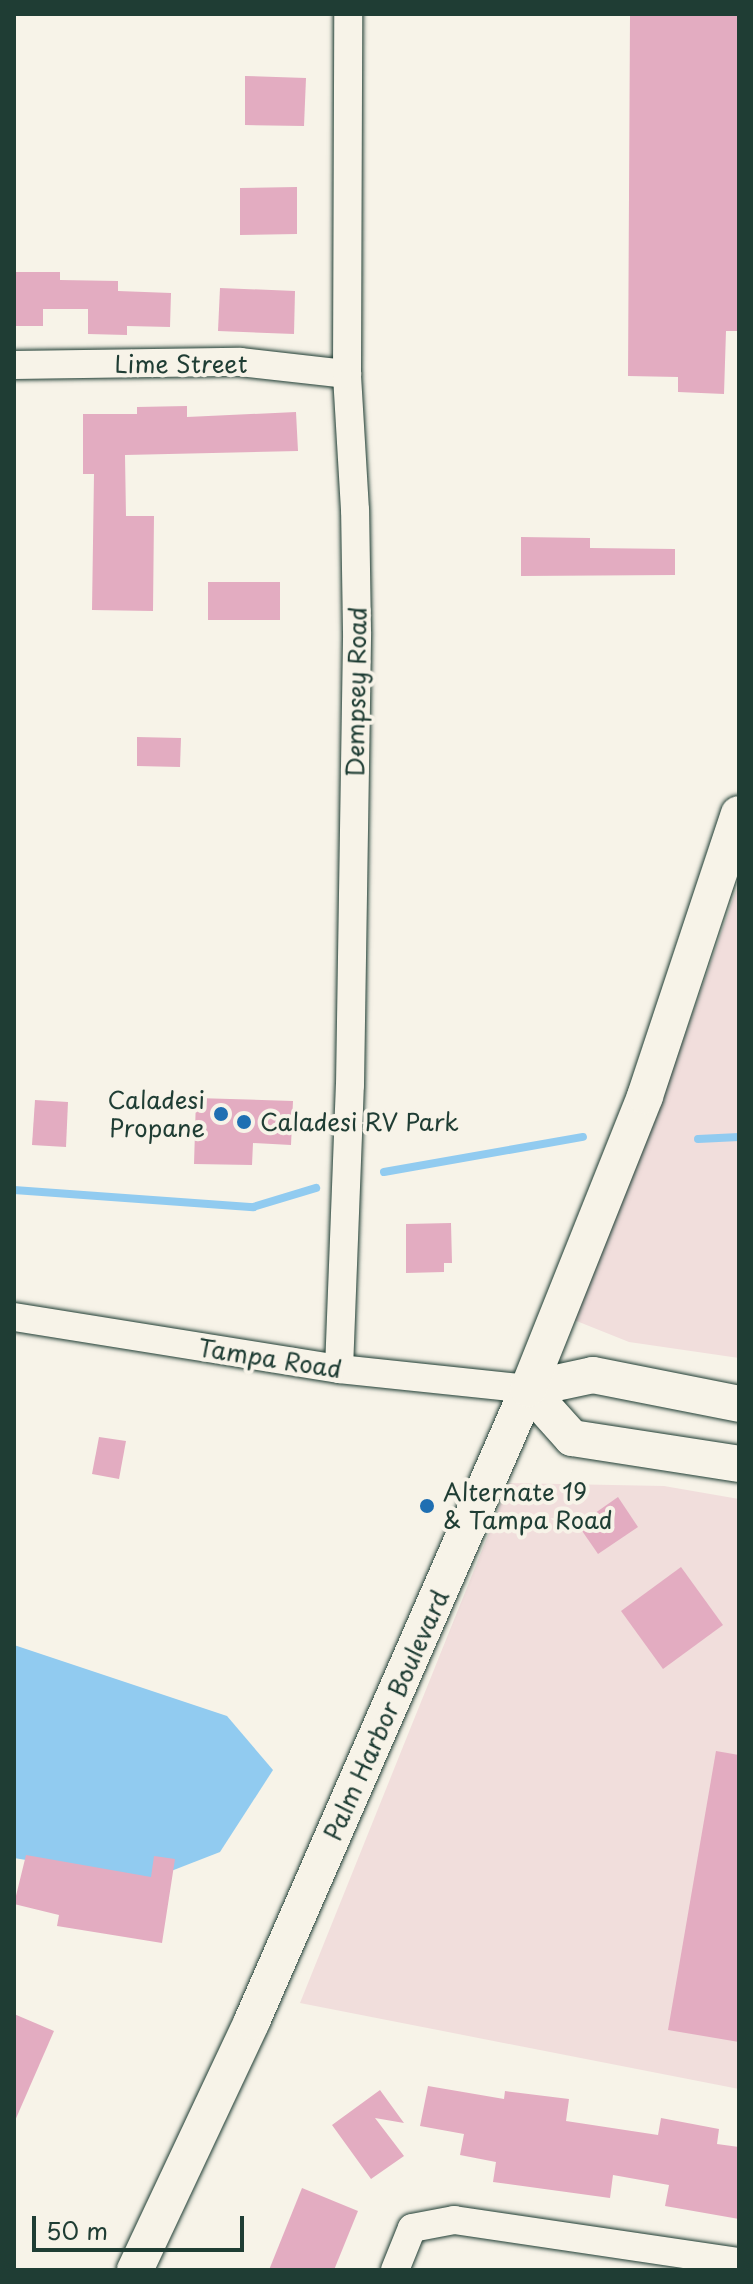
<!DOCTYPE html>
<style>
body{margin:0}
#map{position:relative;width:753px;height:2284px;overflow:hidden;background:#f7f3e8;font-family:"Playpen Sans",sans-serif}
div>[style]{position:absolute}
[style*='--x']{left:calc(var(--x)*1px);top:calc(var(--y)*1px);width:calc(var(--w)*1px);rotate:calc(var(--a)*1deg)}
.built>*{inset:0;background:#f1dedc}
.water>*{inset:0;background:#91cbf0}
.stream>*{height:8px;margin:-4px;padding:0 4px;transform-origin:4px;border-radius:4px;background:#91cbf0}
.building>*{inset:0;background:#e3acc1}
.roads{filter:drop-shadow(0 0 2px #1f3d34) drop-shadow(0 0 2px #1f3d34)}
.minor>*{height:28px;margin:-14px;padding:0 14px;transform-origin:14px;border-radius:14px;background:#f7f3e8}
.major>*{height:36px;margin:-18px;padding:0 18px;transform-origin:18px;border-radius:18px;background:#f7f3e8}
.dots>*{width:22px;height:22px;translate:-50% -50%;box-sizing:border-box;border:4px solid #f7f3e8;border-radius:50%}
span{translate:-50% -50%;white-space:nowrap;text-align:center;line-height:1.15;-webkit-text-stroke:8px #f7f3e8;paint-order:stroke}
.street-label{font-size:24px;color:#1f3d34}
.poi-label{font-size:24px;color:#1f3d34}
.right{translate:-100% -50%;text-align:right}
.left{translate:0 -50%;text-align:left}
.frame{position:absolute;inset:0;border:16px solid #1f3d34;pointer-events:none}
.scale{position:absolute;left:32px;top:2216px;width:212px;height:36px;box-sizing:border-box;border:4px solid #1f3d34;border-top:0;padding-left:10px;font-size:24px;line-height:28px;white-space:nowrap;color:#1f3d34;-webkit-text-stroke:6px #f7f3e8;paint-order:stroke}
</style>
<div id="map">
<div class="built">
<i style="clip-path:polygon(739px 882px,739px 1358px,629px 1342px,574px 1320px,659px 1109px)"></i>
<i style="clip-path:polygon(509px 1483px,664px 1486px,739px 1499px,739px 2089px,300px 2003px)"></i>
</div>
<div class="water">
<i style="clip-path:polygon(14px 1645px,227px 1716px,273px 1770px,220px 1852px,148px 1880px,14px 1858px)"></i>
</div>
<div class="stream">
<i style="--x:698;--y:1139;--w:41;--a:-2.8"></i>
<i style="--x:384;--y:1172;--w:202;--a:-10"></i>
<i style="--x:14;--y:1190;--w:240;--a:4.1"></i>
<i style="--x:253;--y:1207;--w:66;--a:-16.8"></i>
</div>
<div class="building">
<i style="clip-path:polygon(630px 14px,739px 14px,739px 331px,726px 331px,724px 394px,678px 392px,678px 377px,628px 376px)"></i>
<i style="clip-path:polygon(245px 76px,306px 78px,304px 126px,245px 125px)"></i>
<i style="clip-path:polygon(297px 187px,297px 234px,240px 235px,240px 188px)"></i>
<i style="clip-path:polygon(14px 272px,60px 272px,60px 280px,118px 281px,118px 291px,171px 293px,170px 327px,127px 326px,127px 335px,88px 334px,88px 309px,43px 309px,43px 326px,14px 326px)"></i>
<i style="clip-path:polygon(220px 288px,295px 291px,294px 334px,218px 331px)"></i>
<i style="clip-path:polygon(187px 406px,187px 417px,296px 412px,298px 451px,125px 455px,126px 516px,154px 516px,153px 611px,92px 610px,94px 474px,83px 474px,83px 414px,137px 414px,137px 407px)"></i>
<i style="clip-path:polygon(521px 537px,590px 538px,590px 548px,675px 549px,675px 575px,521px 576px)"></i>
<i style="clip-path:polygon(208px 582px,280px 582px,280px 620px,208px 620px)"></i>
<i style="clip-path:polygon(137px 737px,181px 738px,180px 767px,137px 766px)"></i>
<i style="clip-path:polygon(196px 1098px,293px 1101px,291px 1145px,253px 1143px,252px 1165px,194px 1164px)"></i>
<i style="clip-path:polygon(35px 1100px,68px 1102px,66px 1147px,32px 1145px)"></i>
<i style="clip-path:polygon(451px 1223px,452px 1263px,444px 1263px,444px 1272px,406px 1273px,406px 1224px)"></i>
<i style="clip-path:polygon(99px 1437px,126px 1441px,119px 1479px,92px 1474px)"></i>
<i style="clip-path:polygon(618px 1497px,638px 1527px,598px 1554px,578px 1525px)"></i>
<i style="clip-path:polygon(681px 1567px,723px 1625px,663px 1669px,621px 1611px)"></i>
<i style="clip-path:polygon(716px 1751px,739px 1755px,739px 2042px,668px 2030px)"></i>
<i style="clip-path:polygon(26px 1855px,151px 1877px,154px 1856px,175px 1859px,162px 1943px,57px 1926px,59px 1915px,14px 1904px)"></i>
<i style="clip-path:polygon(14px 2014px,54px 2031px,14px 2123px)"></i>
<i style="clip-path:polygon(428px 2086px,504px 2099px,505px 2091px,569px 2099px,566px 2121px,658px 2135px,661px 2118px,719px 2129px,717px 2144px,739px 2147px,739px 2219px,665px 2206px,669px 2185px,613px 2175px,610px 2198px,493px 2182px,496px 2162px,460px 2155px,464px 2134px,420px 2126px)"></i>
<i style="clip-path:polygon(380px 2090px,404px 2123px,375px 2118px,404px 2156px,371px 2179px,332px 2125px)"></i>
<i style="clip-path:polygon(302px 2188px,358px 2211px,334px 2270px,269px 2270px)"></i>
</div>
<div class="roads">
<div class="minor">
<i style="--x:14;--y:365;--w:226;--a:-0.8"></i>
<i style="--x:240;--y:362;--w:108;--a:6.4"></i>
<i style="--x:14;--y:1317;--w:329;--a:9.1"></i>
<i style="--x:339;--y:1369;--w:190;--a:6"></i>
<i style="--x:339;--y:1369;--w:284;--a:-87.8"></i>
<i style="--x:350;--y:1085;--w:453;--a:-89.1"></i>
<i style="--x:357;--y:632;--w:122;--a:-90.9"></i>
<i style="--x:355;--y:510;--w:136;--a:-93.4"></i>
<i style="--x:347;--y:374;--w:360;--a:-89.8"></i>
<i style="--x:395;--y:2270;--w:45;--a:-68"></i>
<i style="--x:412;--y:2228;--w:43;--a:-10.8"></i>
<i style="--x:454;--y:2220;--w:288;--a:8.4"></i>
</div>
<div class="major">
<i style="--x:528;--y:1389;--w:66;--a:48.1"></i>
<i style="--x:572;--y:1438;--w:169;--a:8.8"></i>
<i style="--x:528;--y:1389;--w:66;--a:-12.2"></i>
<i style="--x:593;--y:1375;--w:149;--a:11.2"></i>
<i style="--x:135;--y:2270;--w:275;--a:-64.8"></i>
<i style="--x:252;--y:2021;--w:690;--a:-66.41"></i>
<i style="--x:528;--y:1389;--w:315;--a:-68.2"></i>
<i style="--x:645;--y:1096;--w:297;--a:-71.6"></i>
</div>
</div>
<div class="dots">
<i style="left:221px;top:1114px;background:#1f6fb2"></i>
<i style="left:244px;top:1122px;background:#1f6fb2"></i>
<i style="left:427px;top:1506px;background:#1f6fb2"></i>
</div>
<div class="street-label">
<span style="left:181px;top:364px">Lime Street</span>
<span style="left:356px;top:692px;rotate:-89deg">Dempsey Road</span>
<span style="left:270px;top:1358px;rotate:9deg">Tampa Road</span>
<span style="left:386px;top:1715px;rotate:-66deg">Palm Harbor Boulevard</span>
</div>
<div class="poi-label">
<span class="right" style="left:205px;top:1114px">Caladesi<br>Propane</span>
<span class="left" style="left:260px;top:1122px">Caladesi RV Park</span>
<span class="left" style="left:443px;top:1506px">Alternate 19<br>&amp; Tampa Road</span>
</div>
<div class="frame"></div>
<div class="scale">50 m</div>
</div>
